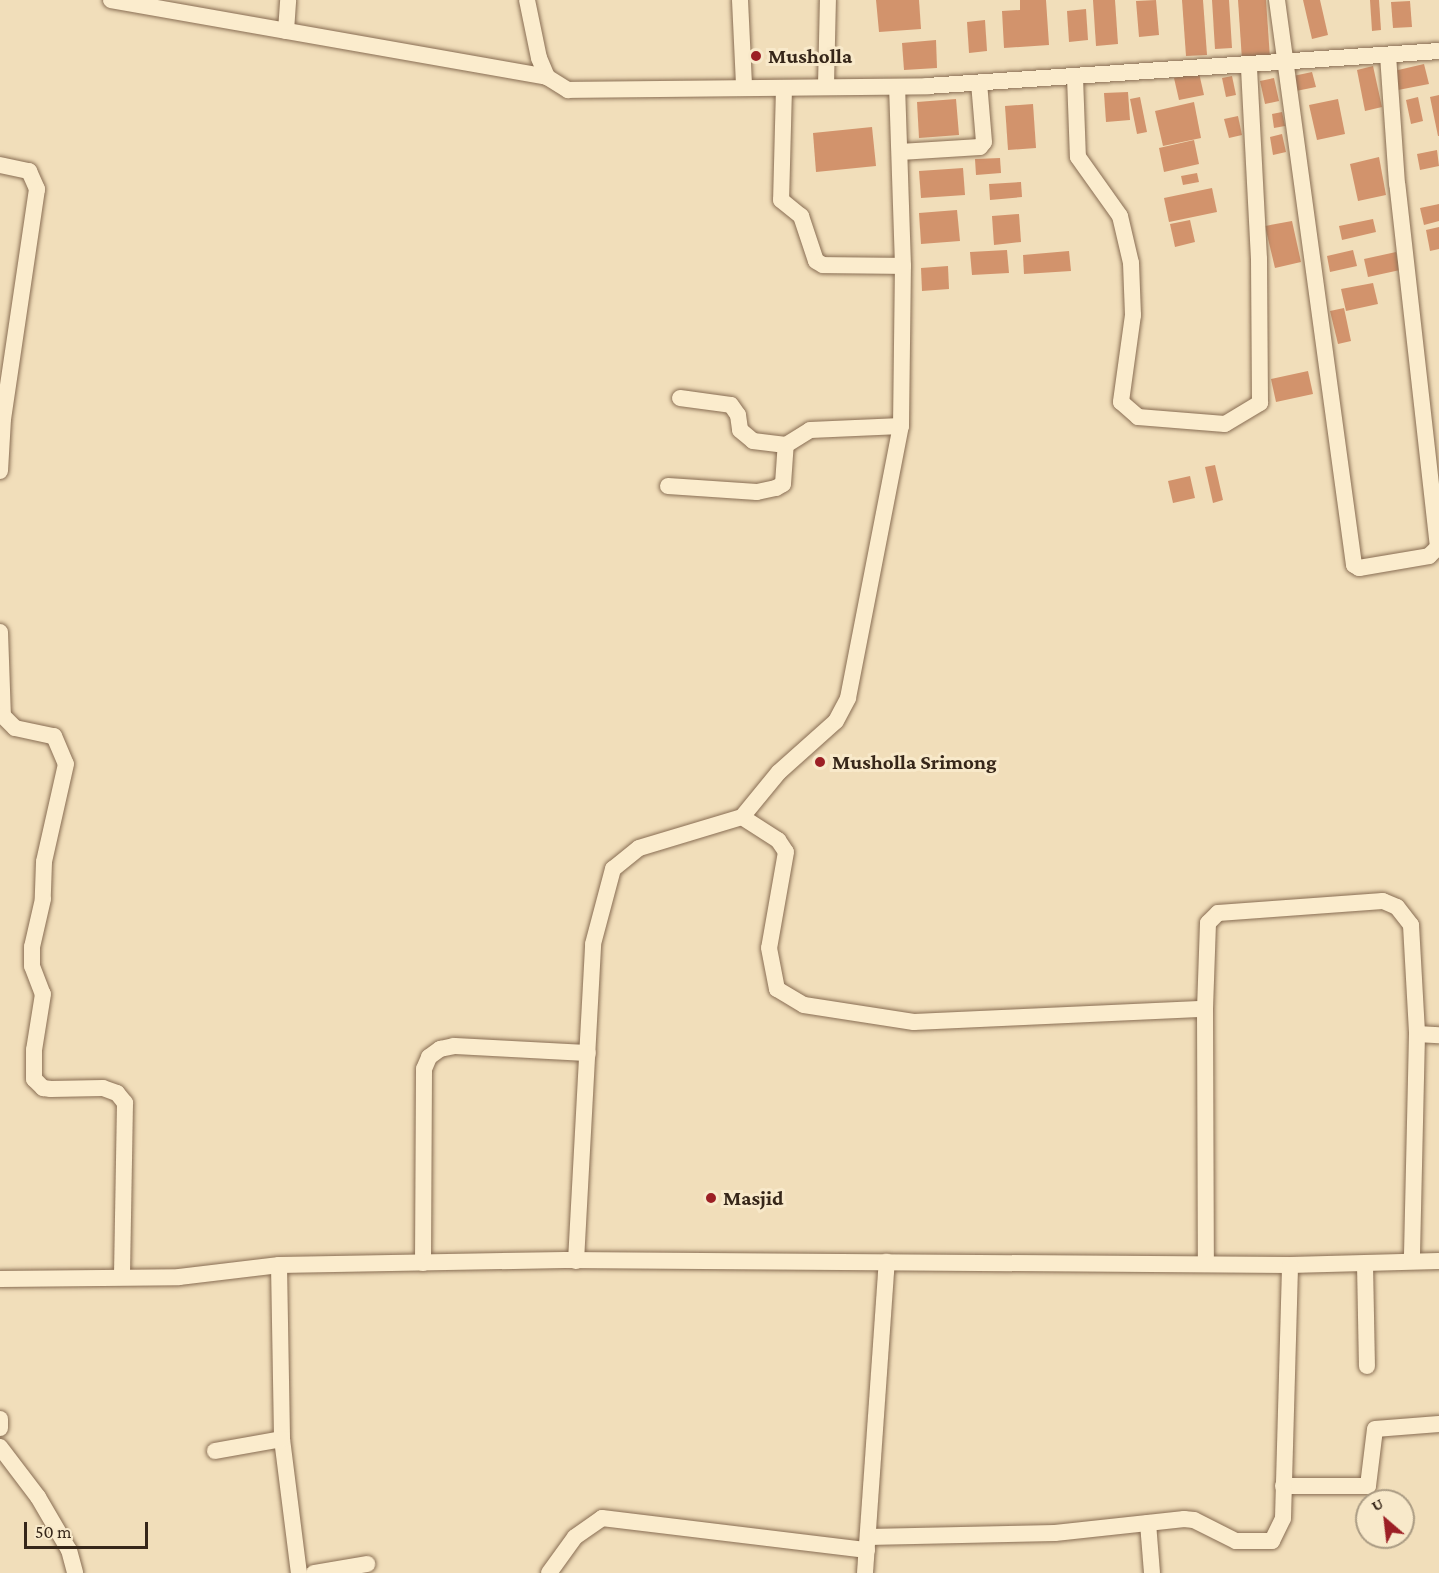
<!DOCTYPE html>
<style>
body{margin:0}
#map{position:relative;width:1439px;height:1573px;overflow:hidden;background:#f1deba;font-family:"Crimson Pro",serif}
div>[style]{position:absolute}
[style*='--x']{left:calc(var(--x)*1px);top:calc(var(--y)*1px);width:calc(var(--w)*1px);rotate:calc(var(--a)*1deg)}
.building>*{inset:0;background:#d2936c}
.roads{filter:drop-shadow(0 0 2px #886d53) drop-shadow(0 0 2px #886d53)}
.minor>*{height:16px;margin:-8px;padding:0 8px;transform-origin:8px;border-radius:8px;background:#fbeccd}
.dots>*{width:16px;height:16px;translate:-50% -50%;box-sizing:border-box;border:3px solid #f8e9ca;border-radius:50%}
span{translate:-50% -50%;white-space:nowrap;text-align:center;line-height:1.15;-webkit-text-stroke:6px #f8e9ca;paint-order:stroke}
.poi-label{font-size:21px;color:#362619;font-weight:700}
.left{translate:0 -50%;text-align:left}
.north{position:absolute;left:1355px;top:1489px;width:60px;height:60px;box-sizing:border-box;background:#f8e9ca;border:2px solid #aa9b83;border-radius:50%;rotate:332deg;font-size:16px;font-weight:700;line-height:24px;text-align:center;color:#362619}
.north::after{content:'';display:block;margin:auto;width:21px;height:27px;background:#9c1f25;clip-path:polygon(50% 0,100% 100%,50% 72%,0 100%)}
.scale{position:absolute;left:24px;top:1522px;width:124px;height:27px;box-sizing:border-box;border:3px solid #362619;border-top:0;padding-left:8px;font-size:18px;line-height:21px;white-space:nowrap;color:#362619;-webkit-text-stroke:4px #f8e9ca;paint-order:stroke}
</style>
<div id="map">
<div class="building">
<i style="clip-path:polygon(876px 0,919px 0,921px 29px,879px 32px)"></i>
<i style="clip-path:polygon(1020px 0,1046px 0,1049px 45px,1004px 48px,1002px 11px,1020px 10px)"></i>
<i style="clip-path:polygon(1093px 0,1115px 0,1118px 44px,1096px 46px)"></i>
<i style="clip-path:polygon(1156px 0,1159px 35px,1139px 37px,1136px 1px)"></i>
<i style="clip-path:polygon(1182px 0,1203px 0,1207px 55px,1186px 56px)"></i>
<i style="clip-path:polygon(1212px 0,1229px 0,1232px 48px,1215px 49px)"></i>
<i style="clip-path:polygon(1238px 0,1266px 0,1270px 58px,1242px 60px)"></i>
<i style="clip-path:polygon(1303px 0,1320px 0,1328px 35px,1312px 39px)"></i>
<i style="clip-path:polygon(1370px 0,1379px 0,1381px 30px,1372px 31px)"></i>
<i style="clip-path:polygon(1410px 1px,1412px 27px,1393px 28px,1391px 2px)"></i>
<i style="clip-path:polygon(1086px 9px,1088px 40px,1069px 42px,1067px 11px)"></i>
<i style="clip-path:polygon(985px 20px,987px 51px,969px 53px,967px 22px)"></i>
<i style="clip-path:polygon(936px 40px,937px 68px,904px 70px,902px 43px)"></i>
<i style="clip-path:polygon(1424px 64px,1429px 84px,1398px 90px,1394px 71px)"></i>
<i style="clip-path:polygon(1373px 66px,1382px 107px,1365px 111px,1357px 70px)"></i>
<i style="clip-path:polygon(1312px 72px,1316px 87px,1296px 91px,1293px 76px)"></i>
<i style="clip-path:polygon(1199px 73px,1204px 95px,1179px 100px,1174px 78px)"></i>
<i style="clip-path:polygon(1232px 76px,1236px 95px,1226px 97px,1222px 78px)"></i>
<i style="clip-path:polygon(1274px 78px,1279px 101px,1265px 104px,1260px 81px)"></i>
<i style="clip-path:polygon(1128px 92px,1130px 120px,1106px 122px,1104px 93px)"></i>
<i style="clip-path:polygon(1439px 95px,1439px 136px,1438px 136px,1430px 97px)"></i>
<i style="clip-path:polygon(1140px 97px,1147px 132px,1137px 134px,1130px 99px)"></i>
<i style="clip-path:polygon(1418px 97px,1423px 121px,1411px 124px,1406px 100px)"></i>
<i style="clip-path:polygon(956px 99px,959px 135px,919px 138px,917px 102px)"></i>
<i style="clip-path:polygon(1338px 99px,1345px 134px,1317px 140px,1309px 105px)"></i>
<i style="clip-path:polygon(1194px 102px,1201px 138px,1163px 146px,1155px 111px)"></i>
<i style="clip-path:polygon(1033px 104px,1036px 148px,1008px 150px,1005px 106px)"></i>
<i style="clip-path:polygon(1282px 112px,1285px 126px,1274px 128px,1272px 114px)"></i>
<i style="clip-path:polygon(1238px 116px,1242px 135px,1229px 138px,1224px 119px)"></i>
<i style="clip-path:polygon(872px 127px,876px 166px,816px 172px,813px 133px)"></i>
<i style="clip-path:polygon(1282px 134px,1286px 152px,1273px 155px,1270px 137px)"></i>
<i style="clip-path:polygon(1194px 140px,1199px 164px,1164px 172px,1159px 148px)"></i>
<i style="clip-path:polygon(1437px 150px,1439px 166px,1420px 170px,1417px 154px)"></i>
<i style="clip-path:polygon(1379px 157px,1386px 195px,1358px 201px,1350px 164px)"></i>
<i style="clip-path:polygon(1000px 158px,1001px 173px,976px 175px,975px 159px)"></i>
<i style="clip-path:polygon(963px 168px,965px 195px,921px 198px,919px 171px)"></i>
<i style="clip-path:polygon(1197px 173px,1199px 182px,1183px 185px,1181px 176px)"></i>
<i style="clip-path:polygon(1021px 182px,1022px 197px,990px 200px,989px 184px)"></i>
<i style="clip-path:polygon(1212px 188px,1217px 212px,1169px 222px,1164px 198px)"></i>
<i style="clip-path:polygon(1439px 204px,1439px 221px,1424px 225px,1420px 208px)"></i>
<i style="clip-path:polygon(957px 210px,960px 241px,921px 244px,919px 213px)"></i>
<i style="clip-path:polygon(1019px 214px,1021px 242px,994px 245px,992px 216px)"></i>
<i style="clip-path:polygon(1373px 219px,1376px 232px,1342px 240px,1339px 226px)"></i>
<i style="clip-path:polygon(1190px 220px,1195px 242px,1175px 247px,1170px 224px)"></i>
<i style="clip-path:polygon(1292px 221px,1301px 262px,1275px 268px,1265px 226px)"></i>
<i style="clip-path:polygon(1439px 227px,1439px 249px,1430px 251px,1426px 230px)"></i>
<i style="clip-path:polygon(1007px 250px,1009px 273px,972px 275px,970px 252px)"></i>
<i style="clip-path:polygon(1353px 250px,1357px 266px,1330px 272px,1327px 256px)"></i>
<i style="clip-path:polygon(1069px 251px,1071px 271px,1024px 274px,1023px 255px)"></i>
<i style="clip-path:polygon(1396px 252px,1400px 270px,1368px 277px,1364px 259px)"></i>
<i style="clip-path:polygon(948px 266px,949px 289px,922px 291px,921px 268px)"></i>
<i style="clip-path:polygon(1373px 283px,1378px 304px,1346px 311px,1341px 289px)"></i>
<i style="clip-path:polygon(1344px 308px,1351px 341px,1338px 344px,1330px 311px)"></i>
<i style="clip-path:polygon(1308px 371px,1313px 394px,1276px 402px,1271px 379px)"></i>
<i style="clip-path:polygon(1215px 465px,1223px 500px,1213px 503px,1205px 467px)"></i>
<i style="clip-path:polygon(1190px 476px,1195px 498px,1173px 503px,1168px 481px)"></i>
</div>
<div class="roads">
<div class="minor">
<i style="--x:111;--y:0;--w:443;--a:10"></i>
<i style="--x:527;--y:0;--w:59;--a:78.3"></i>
<i style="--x:539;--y:58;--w:21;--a:67"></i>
<i style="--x:547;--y:77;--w:25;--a:32"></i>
<i style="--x:568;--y:90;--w:359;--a:-0.6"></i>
<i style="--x:927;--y:86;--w:513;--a:-3.91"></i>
<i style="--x:740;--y:0;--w:86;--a:87.3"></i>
<i style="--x:1277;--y:0;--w:570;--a:82.24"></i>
<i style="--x:1354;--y:565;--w:6;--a:31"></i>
<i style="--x:1359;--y:568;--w:71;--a:-9.7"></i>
<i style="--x:1429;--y:556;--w:13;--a:-45"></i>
<i style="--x:1438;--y:547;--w:365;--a:-96.4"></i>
<i style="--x:1397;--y:184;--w:129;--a:-94"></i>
<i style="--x:286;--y:31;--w:31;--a:-86"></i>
<i style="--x:1075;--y:77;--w:80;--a:87.9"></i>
<i style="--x:1078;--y:157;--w:72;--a:54.6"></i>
<i style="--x:1120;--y:216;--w:48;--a:76.8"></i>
<i style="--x:1131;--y:263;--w:52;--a:87.8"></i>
<i style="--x:1133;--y:315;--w:88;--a:97.9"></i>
<i style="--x:1121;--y:402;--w:23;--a:41"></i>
<i style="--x:1138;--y:417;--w:87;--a:4.6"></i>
<i style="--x:1225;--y:424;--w:41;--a:-31"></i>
<i style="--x:1260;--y:403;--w:144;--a:-90.4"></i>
<i style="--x:1259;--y:259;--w:194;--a:-93"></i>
<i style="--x:826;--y:85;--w:85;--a:-88.7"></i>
<i style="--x:784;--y:88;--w:112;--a:91.5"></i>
<i style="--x:781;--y:200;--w:26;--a:39"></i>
<i style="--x:801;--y:216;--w:47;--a:71.6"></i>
<i style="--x:816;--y:261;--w:8;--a:30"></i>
<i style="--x:823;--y:265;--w:80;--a:0.7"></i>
<i style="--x:900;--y:152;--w:80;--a:-3.6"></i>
<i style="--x:980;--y:147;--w:6;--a:-51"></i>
<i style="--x:984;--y:142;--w:59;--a:-94.8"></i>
<i style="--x:0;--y:165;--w:30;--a:12"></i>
<i style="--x:29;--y:171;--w:20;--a:66"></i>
<i style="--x:37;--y:189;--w:232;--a:98.4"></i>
<i style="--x:3;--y:419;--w:52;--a:93.3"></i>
<i style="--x:680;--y:398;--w:51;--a:7.8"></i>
<i style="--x:731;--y:405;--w:12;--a:55"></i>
<i style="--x:738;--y:415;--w:15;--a:82"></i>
<i style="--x:740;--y:430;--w:17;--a:40"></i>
<i style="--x:753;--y:441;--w:33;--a:7"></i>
<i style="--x:786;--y:445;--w:28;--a:-32"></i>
<i style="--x:810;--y:430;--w:91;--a:-2.5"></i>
<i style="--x:668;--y:486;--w:89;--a:3.9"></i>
<i style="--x:757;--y:492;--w:19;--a:-12"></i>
<i style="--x:776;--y:488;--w:8;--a:-30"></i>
<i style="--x:783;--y:484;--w:39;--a:-86"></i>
<i style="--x:0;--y:632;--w:84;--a:88"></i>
<i style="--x:3;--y:716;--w:17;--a:45"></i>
<i style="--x:15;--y:728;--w:40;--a:12"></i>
<i style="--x:54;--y:736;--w:30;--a:67"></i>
<i style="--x:66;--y:764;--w:100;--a:102.7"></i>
<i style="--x:44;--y:862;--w:37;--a:92"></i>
<i style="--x:43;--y:899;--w:49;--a:102.9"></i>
<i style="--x:32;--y:947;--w:19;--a:90"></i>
<i style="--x:32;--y:966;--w:30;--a:69"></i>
<i style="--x:43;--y:994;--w:57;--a:99.1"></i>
<i style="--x:34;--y:1050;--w:29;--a:90"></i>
<i style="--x:34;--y:1079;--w:13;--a:45"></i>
<i style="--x:43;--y:1088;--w:8;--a:7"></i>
<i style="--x:51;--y:1089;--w:52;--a:-1.1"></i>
<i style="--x:103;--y:1088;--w:15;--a:20"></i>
<i style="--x:117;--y:1093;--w:13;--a:51"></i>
<i style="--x:125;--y:1103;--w:174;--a:91"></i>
<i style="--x:742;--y:817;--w:43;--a:32.6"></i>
<i style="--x:778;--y:840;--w:14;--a:56"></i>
<i style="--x:786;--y:852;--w:97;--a:100"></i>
<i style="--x:769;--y:948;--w:42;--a:79"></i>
<i style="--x:777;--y:989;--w:31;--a:31"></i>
<i style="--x:804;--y:1005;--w:111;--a:8.8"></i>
<i style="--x:914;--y:1022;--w:291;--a:-2.6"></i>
<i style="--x:1205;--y:1009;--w:86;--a:-88"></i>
<i style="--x:1208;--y:923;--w:14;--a:-45"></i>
<i style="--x:1218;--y:913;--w:165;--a:-4.2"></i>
<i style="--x:1383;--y:901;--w:15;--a:23"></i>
<i style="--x:1397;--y:907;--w:23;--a:52"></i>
<i style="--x:1411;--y:925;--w:109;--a:86.8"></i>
<i style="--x:1417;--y:1034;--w:227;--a:91.3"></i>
<i style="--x:1205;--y:1009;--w:255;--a:89.8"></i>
<i style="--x:1417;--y:1034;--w:22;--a:3"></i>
<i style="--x:576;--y:1261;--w:317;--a:-86.9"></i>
<i style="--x:593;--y:944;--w:78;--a:-75.1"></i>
<i style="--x:613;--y:869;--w:33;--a:-39"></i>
<i style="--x:639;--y:848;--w:108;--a:-16.8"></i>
<i style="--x:742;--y:817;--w:58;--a:-50.6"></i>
<i style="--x:779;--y:772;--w:76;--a:-41.8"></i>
<i style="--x:836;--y:721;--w:26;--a:-62"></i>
<i style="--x:848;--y:698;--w:277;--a:-79"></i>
<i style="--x:901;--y:426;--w:160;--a:-89.3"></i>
<i style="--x:903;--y:266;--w:179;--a:-91.9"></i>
<i style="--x:423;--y:1263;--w:194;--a:-89.7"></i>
<i style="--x:424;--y:1069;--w:13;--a:-67"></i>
<i style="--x:429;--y:1057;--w:14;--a:-36"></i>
<i style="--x:440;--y:1049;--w:14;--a:-12"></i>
<i style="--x:454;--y:1046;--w:134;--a:3"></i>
<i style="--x:1365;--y:1264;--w:102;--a:88.9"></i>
<i style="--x:279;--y:1265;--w:174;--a:89"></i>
<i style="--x:282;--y:1439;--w:135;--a:82.8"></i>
<i style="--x:0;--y:1279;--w:179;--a:-0.6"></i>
<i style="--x:179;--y:1277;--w:101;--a:-6.8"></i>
<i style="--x:279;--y:1265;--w:286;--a:-1"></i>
<i style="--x:565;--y:1260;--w:725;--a:0.4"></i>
<i style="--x:1290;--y:1265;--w:149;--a:-1.5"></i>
<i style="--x:0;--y:1419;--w:9;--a:90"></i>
<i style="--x:0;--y:1447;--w:63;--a:52.8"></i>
<i style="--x:38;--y:1497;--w:61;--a:59.7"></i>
<i style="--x:69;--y:1550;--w:24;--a:75"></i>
<i style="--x:215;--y:1451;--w:68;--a:-10.2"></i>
<i style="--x:1283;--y:1486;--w:85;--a:0"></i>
<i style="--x:1368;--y:1486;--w:57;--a:-83"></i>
<i style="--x:1375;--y:1429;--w:64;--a:-4.5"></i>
<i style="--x:1148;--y:1523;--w:50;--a:85.4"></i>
<i style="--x:868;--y:1537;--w:187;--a:-1.2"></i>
<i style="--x:1055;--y:1533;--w:130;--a:-6.2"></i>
<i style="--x:1184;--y:1519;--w:10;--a:6"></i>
<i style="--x:1194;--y:1520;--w:47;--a:26.6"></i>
<i style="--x:1236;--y:1541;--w:36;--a:0"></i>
<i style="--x:1272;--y:1541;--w:25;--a:-64"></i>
<i style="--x:1283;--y:1518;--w:253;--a:-88.4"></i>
<i style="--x:314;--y:1573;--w:54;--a:-9.6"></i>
<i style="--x:549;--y:1573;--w:44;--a:-54.2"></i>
<i style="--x:575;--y:1537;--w:33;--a:-35"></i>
<i style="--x:602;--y:1518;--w:267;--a:6.9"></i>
<i style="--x:865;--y:1573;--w:312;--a:-86"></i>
</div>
</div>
<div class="dots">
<i style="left:756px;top:56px;background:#9c1f25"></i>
<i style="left:820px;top:762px;background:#9c1f25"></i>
<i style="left:711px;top:1198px;background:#9c1f25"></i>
</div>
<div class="poi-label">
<span class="left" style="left:768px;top:56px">Musholla</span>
<span class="left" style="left:832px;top:762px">Musholla Srimong</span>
<span class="left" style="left:723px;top:1198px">Masjid</span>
</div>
<div class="north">U</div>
<div class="scale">50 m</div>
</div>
